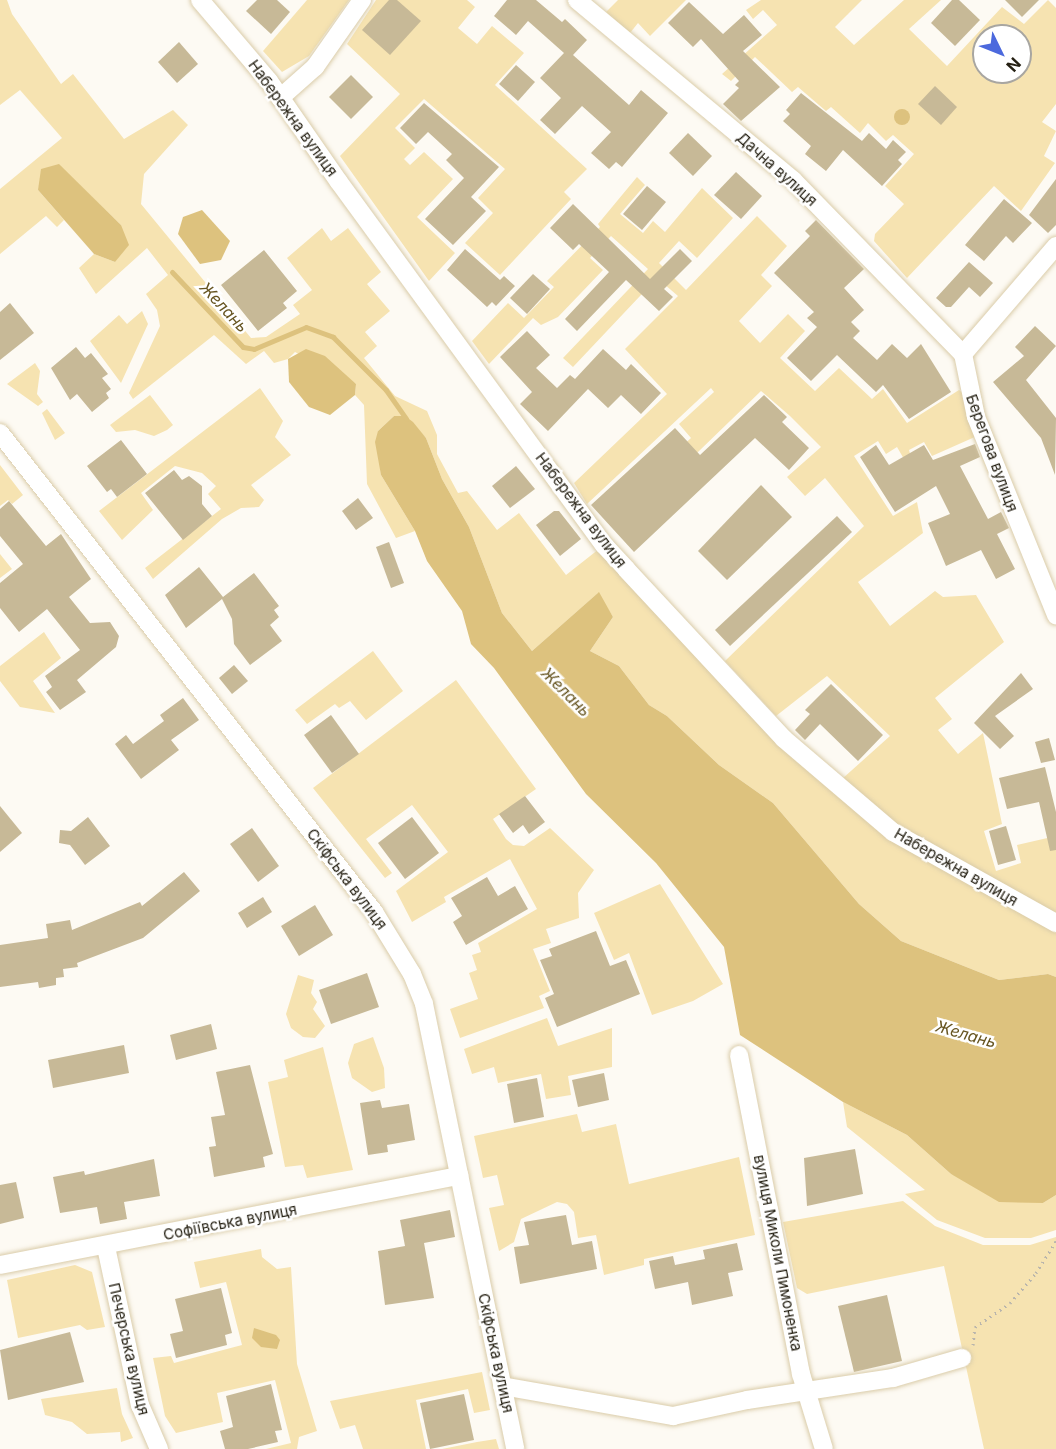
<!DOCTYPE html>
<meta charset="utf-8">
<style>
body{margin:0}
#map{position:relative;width:1056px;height:1449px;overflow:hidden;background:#fdfaf3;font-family:Inter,sans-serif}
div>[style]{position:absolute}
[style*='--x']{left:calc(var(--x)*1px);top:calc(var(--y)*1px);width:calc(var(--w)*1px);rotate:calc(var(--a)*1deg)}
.green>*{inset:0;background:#f6e3b1}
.water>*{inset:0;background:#ddc27e}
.round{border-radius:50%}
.stream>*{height:5px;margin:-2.5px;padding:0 2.5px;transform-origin:2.5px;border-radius:2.5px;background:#ddc27e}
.building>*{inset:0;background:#c7b997}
.path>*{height:3px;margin-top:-1.5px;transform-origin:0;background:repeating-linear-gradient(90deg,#b9b5ac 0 1.5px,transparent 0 6px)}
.roads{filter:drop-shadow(0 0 2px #dacca9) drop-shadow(0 0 2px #dacca9)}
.street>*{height:18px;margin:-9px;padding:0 9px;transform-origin:9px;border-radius:9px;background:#fff}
span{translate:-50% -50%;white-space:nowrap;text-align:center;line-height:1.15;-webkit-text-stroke:5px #fff;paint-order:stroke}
.street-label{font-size:15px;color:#252013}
.water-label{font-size:16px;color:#675521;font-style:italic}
.north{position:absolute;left:972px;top:24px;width:60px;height:60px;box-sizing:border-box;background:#fff;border:2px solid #a8a6a1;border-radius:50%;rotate:133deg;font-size:16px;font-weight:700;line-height:24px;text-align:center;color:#252013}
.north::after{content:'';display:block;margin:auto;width:21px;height:27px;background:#4c69dd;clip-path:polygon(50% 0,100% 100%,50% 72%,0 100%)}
</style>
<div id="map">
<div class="green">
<i style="clip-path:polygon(0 0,7px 0,12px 14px,61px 84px,73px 74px,124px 139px,173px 110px,188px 125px,144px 174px,141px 204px,251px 338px,266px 337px,300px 314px,293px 305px,312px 290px,287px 258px,322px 228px,331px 241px,348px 228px,381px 272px,367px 284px,390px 311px,365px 332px,377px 346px,364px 358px,395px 396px,427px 411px,437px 435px,437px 454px,458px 493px,467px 491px,497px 530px,519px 513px,566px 575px,599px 549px,890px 837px,1056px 931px,1056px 977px,1048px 974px,999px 980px,901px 941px,859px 904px,773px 803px,719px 765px,667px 716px,649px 705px,619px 666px,590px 651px,613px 617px,598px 593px,532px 651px,502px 613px,469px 527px,442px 479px,426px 438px,404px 416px,394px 416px,378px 431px,381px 475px,415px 531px,396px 538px,367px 484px,364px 405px,355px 395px,356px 384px,295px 352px,288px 359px,274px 363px,264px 351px,246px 364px,214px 335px,133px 399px,129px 393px,160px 326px,157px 310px,146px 294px,168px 275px,147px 248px,96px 294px,79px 268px,94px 254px,115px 262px,121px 225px,59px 165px,38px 190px,64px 220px,57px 227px,46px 216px,0 254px,0 189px,62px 138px,20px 90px,0 105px)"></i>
<i style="clip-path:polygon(307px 0,349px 0,309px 56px,282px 72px,263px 51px)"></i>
<i style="clip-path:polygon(376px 0,467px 0,475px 7px,458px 28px,477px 44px,492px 26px,524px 53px,495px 85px,587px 169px,564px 192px,571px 199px,500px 275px,465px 243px,493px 213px,478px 198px,505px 169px,424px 99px,395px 128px,415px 148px,404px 159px,410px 165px,424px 152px,453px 179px,417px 217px,455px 253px,429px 281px,340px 156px,400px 94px,347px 44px)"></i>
<i style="clip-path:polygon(618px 0,686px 0,650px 36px,638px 23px,630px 33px,606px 12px)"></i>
<i style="clip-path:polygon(evenodd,761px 0,862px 0,835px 27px,854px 45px,904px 0,941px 0,909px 29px,947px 66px,1002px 7px,1024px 24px,1048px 0,1056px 8px,1056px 104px,1042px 122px,1056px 131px,1044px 156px,1055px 163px,1021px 211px,994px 186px,907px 278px,874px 241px,875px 234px,904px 204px,885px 186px,914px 154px,893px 135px,886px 141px,868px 123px,860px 133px,831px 107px,826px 111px,798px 87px,792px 92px,755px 57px,731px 81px,722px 74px,777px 25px,763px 10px,753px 19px,746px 10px,761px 0,984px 36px,1020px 36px,1020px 72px,984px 72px,984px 36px)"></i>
<i style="clip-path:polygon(637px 177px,645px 185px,620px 214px,643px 233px,653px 221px,665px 232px,702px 188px,733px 218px,697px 258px,679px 241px,659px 263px,686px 290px,757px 216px,787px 246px,761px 275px,772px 286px,739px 321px,760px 343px,788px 314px,805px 331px,780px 358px,815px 391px,839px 368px,872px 399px,883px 389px,907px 423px,959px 390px,964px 394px,977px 436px,932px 456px,924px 442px,909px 450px,919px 485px,897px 447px,886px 454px,878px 441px,854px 456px,893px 516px,917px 502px,923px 533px,858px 582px,890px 626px,935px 591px,943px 597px,976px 595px,1004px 642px,935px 698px,952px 719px,938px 730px,958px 754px,983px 733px,1002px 824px,984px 831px,996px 871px,1021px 863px,1017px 845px,1056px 836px,1056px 917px,899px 827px,842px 779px,890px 736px,827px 676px,776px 716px,725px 661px,864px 526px,825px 478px,805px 496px,787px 477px,821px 447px,790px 416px,761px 391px,667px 482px,669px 458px,691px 438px,679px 424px,714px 392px,711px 388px,587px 504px,574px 483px,667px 394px,625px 349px,678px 296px,657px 278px,573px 367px,563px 358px,648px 269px,611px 236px,590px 258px,603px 270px,558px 317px,541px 325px,533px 318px,489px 364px,472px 341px,508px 303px,524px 318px,554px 287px,547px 281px,600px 227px,598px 224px)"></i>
<i style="clip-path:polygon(142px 311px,148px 324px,121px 383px,90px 341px,119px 315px,127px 324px)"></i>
<i style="clip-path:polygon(35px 363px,40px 371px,37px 394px,43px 402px,38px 406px,7px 384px)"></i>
<i style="clip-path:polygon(260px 388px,283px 421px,275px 437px,291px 455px,251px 485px,264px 500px,259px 507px,241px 508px,222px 519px,153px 579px,145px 568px,221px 509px,208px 494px,216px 486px,202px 473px,175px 466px,141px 493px,153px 510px,122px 540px,99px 511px)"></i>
<i style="clip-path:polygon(150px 395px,173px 425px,167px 430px,154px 436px,135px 430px,116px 432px,110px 425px)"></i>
<i style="clip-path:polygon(47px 409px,65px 433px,55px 440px,42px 413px)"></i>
<i style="clip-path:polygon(0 465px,23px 495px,12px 504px,8px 500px,0 506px)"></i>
<i style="clip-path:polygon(0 554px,12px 569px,0 578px)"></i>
<i style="clip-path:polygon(44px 632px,61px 658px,33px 681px,55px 713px,20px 707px,0 681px,0 666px)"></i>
<i style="clip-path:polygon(373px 651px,403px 691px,366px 720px,350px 701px,339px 708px,335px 704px,307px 724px,295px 710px)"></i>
<i style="clip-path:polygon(456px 680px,536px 789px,493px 819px,506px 839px,513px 845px,524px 846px,550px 828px,594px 870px,578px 893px,579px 918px,546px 929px,551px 943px,533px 949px,550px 991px,539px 996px,544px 1008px,460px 1038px,450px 1009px,478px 999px,469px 973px,477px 970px,472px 955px,481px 952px,478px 943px,537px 909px,510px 859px,444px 897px,446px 902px,412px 922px,396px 891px,448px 852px,412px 805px,366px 839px,392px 873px,385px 878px,313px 788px)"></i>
<i style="clip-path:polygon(660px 884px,723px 984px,693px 1001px,652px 1015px,629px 953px,614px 960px,594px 913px)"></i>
<i style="clip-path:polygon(298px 975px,314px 980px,311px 993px,317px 1002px,313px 1009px,325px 1026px,315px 1038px,303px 1037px,291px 1028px,286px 1014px)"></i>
<i style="clip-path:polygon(547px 1018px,558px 1046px,612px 1028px,612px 1067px,568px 1076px,571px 1095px,546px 1099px,541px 1074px,498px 1083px,494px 1067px,472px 1074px,464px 1049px)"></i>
<i style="clip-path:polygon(373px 1037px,384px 1068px,385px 1088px,372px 1092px,352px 1078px,348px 1063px,354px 1044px)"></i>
<i style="clip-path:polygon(323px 1047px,353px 1170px,307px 1178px,303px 1165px,285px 1167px,268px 1082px,288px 1077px,284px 1060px)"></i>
<i style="clip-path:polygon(843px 1102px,907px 1135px,951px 1174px,1043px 1203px,1056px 1195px,1056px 1230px,1031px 1238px,985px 1238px,937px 1220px,905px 1194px,925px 1190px,847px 1127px)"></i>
<i style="clip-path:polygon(577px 1114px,582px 1132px,616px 1124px,629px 1184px,739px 1157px,755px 1235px,644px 1259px,644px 1265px,604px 1275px,596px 1235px,578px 1238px,574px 1212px,567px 1204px,557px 1202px,521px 1219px,514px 1242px,499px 1251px,489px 1208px,504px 1205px,497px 1175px,483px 1178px,474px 1136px)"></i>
<i style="clip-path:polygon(903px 1201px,935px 1226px,983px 1245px,1030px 1245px,1056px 1237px,1056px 1449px,984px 1449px,944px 1266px,807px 1294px,797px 1288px,783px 1222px)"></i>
<i style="clip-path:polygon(261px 1249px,262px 1257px,277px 1269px,291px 1267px,297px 1364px,317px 1431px,299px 1437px,297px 1449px,266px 1449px,291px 1443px,275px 1380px,217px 1393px,223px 1422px,176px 1433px,165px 1416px,153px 1358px,171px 1356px,174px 1363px,242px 1345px,226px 1282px,200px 1288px,194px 1262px)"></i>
<i style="clip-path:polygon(75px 1265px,92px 1272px,105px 1327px,87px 1330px,80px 1325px,18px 1338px,7px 1280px)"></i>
<i style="clip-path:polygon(482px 1372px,490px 1410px,474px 1413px,468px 1389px,416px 1400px,426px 1449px,363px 1449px,355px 1425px,340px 1429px,330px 1401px)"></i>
<i style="clip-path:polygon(117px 1388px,122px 1414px,133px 1438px,121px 1442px,120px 1432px,87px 1434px,72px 1422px,45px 1415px,41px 1399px)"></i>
<i style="clip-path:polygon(496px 1439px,499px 1449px,442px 1449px,477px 1442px)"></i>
</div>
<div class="water">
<i class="round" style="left:894px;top:109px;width:16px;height:16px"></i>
<i style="clip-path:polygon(59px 164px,121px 225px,129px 245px,115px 262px,94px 254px,38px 190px,41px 169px)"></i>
<i style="clip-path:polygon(202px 210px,230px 241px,221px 260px,200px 264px,178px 234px,183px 217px)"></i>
<i style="clip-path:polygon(306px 349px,325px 356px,356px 384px,355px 395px,330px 415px,309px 407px,289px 382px,288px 359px)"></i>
<i style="clip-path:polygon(394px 416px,405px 416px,413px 422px,426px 438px,442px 479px,469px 527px,502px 613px,532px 651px,599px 592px,613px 617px,590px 651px,619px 666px,649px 705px,667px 716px,719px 765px,773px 803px,859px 904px,901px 941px,999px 980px,1048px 974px,1056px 977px,1056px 1195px,1043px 1203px,999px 1202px,951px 1174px,907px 1135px,843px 1102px,740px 1035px,724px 947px,656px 863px,586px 794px,494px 668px,471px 644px,462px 611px,427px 561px,415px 531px,381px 475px,375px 442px,378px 431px)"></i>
<i style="clip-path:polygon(254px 1328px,276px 1335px,280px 1340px,277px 1349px,261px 1347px,252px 1338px)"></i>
</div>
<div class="stream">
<i style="--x:172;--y:272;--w:103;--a:46.6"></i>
<i style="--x:243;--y:347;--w:11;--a:10"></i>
<i style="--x:254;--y:349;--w:56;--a:-22.9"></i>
<i style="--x:306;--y:327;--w:29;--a:20"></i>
<i style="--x:333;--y:337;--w:75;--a:45"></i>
<i style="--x:386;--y:390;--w:35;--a:55"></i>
</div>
<div class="building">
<i style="clip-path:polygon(257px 0,277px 0,290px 12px,271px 34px,246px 11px)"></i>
<i style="clip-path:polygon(389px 0,397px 0,421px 21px,390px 55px,362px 30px)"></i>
<i style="clip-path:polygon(507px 0,536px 0,562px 22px,565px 19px,587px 40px,573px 55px,629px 105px,641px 90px,668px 113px,622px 167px,616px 162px,609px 169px,591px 153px,611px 132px,582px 106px,555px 134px,540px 120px,561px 98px,540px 78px,564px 53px,528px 21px,516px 35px,494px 16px)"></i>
<i style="clip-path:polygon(952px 0,959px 0,980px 20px,955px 46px,931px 23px)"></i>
<i style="clip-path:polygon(1005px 0,1039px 0,1022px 17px)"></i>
<i style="clip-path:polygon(689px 2px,723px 34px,744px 15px,762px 35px,743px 51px,780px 87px,741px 121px,723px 104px,739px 88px,735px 85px,739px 81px,701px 39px,693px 47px,668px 23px)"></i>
<i style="clip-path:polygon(179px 42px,198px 64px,177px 83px,158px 62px)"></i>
<i style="clip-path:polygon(516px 65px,535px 82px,518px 101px,499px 84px)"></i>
<i style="clip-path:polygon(351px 75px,373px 97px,351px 119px,329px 97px)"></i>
<i style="clip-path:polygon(935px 86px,957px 107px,941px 125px,918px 104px)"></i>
<i style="clip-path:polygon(801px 93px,862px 141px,869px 133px,886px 149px,893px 140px,906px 152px,898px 160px,902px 164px,882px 186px,843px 150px,826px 171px,805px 154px,811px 146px,783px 121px,790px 114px,786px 110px)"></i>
<i style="clip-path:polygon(424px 103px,499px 167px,471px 197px,486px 211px,453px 245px,425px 219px,464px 178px,446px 160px,452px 154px,428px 132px,416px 144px,400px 128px)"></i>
<i style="clip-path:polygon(688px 133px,712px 156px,693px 176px,669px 153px)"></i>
<i style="clip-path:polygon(736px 172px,762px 196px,741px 219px,714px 195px)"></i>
<i style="clip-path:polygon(1056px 179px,1056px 225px,1048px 233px,1029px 215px)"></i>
<i style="clip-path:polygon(647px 186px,666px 202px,642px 230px,623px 214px)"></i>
<i style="clip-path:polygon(1004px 199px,1032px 223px,1013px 243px,1006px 236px,984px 261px,965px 245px)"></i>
<i style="clip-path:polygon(573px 204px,650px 279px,680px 249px,692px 261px,664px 289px,673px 297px,659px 311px,626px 280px,577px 331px,565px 319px,609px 272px,579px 244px,573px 250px,550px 228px)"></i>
<i style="clip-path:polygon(816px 220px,864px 269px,844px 288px,864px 310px,851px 322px,860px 331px,853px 338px,877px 360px,892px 344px,907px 358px,921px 344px,951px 392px,909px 419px,883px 385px,876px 392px,837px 355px,811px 381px,787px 358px,817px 327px,807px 318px,814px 312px,774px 273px,810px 236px,805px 231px)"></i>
<i style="clip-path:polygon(465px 249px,500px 280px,504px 276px,515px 286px,496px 306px,492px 302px,487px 307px,447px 270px)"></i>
<i style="clip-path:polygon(264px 250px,297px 291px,283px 303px,287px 308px,258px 331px,221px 285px)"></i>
<i style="clip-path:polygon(969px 262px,993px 283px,980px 297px,969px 287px,951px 307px,946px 307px,936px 298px)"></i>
<i style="clip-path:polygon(533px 274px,550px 289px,527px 314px,510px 298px)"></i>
<i style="clip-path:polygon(10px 303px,34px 333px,0 360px,0 312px)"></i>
<i style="clip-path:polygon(1035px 326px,1056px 346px,1026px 380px,1056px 418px,1055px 475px,1041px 438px,993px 382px,1024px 356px,1015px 347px)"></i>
<i style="clip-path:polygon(527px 331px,550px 355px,536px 368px,557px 388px,570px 375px,575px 379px,603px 349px,626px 370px,631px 364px,661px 393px,641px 414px,621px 395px,608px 408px,588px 389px,548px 431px,520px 404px,532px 392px,500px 357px)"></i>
<i style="clip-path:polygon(76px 347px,85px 358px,91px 353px,108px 374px,102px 378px,111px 389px,106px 393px,109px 398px,92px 412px,77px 394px,70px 400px,51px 368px)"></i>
<i style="clip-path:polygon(764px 395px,787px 417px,782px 422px,809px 448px,789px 470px,755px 438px,634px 552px,591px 505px,675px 428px,700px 455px)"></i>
<i style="clip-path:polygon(121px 440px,147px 474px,117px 497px,111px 489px,107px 492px,87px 466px)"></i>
<i style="clip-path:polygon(975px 444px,980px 457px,960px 466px,988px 519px,1001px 512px,1009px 528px,997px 534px,1015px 569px,996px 579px,981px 550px,946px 566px,928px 523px,950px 514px,936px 486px,895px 512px,860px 457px,876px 445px,889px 465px,924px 445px,933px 460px)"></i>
<i style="clip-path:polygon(516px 466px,535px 489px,510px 508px,492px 486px)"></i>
<i style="clip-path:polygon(174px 470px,182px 480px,189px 476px,202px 486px,202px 504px,212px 516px,183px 540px,145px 493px)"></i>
<i style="clip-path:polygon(761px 485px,792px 517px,727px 580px,698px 551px)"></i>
<i style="clip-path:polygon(358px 498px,373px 518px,356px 530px,342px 511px)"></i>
<i style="clip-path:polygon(9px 501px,46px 546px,61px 534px,91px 579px,69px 597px,90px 623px,110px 622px,119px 636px,116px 647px,77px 680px,86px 692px,60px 710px,46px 692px,52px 687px,45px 676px,80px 650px,47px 609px,19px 632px,0 608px,0 583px,23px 564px,0 536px,0 509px)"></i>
<i style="clip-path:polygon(554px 511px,559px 511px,581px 539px,560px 556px,536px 525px)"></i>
<i style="clip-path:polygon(837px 516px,852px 532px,730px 646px,715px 630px)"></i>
<i style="clip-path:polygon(389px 542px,404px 583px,391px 588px,376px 547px)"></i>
<i style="clip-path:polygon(199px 567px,223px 597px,254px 573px,279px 606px,274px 610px,279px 617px,270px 625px,282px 641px,250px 665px,234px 644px,232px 619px,222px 599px,186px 628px,165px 595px)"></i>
<i style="clip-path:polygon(234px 665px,248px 681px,232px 694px,219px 678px)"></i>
<i style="clip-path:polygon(1021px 673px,1033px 689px,995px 716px,1014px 736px,1000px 749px,974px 723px)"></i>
<i style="clip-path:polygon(831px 684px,883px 735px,858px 761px,820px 724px,805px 740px,795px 730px,810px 714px,805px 710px)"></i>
<i style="clip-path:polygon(183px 698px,199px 720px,171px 740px,179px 750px,141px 779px,115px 744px,126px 735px,133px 744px,164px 721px,160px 715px)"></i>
<i style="clip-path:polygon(331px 715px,359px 754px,332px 773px,304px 735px)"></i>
<i style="clip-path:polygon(1049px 738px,1055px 760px,1041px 763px,1035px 742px)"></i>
<i style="clip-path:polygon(1045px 767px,1056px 812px,1056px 850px,1050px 851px,1039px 802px,1007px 809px,999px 778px)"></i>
<i style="clip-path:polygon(525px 796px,545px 822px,529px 834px,523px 825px,513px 833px,499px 814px)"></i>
<i style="clip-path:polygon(0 806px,22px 833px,0 852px)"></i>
<i style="clip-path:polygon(88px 817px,110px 846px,85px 865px,70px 845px,59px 843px,60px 830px,71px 831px)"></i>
<i style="clip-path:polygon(412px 817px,439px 853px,405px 879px,378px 843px)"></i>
<i style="clip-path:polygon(1006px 826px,1016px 860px,998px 865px,989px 831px)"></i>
<i style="clip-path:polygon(252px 828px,279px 866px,258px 882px,230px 844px)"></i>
<i style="clip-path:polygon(184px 872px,200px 891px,143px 938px,77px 963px,78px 967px,63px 969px,64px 977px,56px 978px,56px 985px,39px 988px,38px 982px,0 987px,0 945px,48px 938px,46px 924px,70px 920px,72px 930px,140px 902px,142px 906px)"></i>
<i style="clip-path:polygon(487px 877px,498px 896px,515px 886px,528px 909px,466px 945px,453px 922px,462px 916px,451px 898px)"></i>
<i style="clip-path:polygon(263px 897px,272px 912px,247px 928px,238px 913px)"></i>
<i style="clip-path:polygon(315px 905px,333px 935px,299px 956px,281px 926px)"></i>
<i style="clip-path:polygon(596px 931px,610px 966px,626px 960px,640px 994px,557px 1027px,545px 998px,554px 994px,540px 960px,552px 956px,549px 949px)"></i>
<i style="clip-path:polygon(367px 973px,379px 1007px,331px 1024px,319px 990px)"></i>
<i style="clip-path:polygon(211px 1024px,217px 1049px,176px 1060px,170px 1035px)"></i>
<i style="clip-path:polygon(124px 1045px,129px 1073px,53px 1088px,48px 1060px)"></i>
<i style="clip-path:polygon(250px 1065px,273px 1154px,263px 1157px,265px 1167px,214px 1177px,209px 1147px,216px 1146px,211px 1117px,225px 1115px,216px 1072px)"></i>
<i style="clip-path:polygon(604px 1073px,609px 1100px,578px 1107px,572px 1080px)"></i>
<i style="clip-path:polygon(537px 1078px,544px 1117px,514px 1123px,507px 1084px)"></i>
<i style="clip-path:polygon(380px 1100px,382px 1108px,409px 1104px,415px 1140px,387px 1145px,388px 1152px,368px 1155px,360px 1103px)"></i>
<i style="clip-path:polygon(855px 1149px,863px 1194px,807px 1206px,804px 1158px)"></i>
<i style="clip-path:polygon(154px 1159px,160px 1196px,124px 1202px,127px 1219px,100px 1224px,97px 1207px,60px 1213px,53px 1177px,84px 1171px,85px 1175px)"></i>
<i style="clip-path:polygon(16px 1182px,24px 1218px,0 1224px,0 1185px)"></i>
<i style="clip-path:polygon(450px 1210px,455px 1237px,424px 1243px,434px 1298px,385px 1305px,378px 1251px,405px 1246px,400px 1220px)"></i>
<i style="clip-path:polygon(566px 1215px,572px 1245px,592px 1241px,597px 1269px,520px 1284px,514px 1247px,529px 1245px,524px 1222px)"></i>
<i style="clip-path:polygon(737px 1243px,743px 1270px,728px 1273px,733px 1296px,692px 1305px,688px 1282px,655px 1289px,649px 1261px,673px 1256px,675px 1265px,705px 1259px,703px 1250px)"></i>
<i style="clip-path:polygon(221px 1288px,232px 1333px,225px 1335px,227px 1345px,176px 1358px,170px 1334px,183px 1331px,175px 1299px)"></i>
<i style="clip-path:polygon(887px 1295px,902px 1361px,854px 1372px,838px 1306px)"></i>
<i style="clip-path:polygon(70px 1332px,84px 1382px,8px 1400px,0 1350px)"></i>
<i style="clip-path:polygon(271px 1384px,282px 1430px,275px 1431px,278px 1442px,248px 1449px,225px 1449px,220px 1431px,233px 1427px,226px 1396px)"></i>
<i style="clip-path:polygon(464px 1394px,474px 1440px,430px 1449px,420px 1403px)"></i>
</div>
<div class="path">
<i style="--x:973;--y:1345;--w:18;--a:-84"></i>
<i style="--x:975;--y:1327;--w:42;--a:-34.4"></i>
<i style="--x:1010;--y:1303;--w:40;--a:-49"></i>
<i style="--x:1036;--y:1273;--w:38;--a:-58"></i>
</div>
<div class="roads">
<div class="street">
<i style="--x:200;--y:0;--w:106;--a:49.6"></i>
<i style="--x:269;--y:81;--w:123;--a:55.3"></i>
<i style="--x:339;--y:182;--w:449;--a:53.9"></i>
<i style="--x:604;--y:545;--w:33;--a:47"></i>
<i style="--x:626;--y:569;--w:232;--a:47.1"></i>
<i style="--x:784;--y:739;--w:143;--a:40.5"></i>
<i style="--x:893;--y:832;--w:187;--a:29.2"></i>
<i style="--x:577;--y:0;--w:281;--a:39.8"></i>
<i style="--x:793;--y:180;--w:243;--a:45.7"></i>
<i style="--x:280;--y:98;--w:47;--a:-41.5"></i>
<i style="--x:315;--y:67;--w:82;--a:-55"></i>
<i style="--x:1056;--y:246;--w:143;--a:130.7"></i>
<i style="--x:963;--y:354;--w:64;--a:78.3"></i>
<i style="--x:976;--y:417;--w:214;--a:68"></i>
<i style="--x:0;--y:433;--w:608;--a:52.02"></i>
<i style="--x:374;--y:912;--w:73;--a:58.5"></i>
<i style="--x:412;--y:974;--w:32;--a:68"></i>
<i style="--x:424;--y:1004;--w:454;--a:78.4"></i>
<i style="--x:739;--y:1055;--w:325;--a:79"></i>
<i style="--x:801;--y:1374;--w:78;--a:73"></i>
<i style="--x:106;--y:1247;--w:162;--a:77.9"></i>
<i style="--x:140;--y:1405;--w:48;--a:66.6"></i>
<i style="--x:0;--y:1265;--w:468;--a:-11"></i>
<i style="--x:502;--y:1386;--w:174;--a:10"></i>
<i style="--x:673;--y:1416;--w:76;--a:-12.2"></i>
<i style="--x:747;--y:1400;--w:148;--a:-8.6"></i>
<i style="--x:893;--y:1378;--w:72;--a:-16.2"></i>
</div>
</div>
<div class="street-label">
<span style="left:293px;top:118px;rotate:54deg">Набережна вулиця</span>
<span style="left:777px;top:169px;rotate:42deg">Дачна вулиця</span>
<span style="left:992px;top:453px;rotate:70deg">Берегова вулиця</span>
<span style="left:581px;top:510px;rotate:53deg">Набережна вулиця</span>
<span style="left:956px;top:867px;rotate:30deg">Набережна вулиця</span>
<span style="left:347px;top:879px;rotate:53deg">Скіфська вулиця</span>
<span style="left:230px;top:1222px;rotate:-11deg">Софіївська вулиця</span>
<span style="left:778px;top:1253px;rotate:79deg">вулиця Миколи Пимоненка</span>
<span style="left:129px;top:1349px;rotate:77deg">Печерська вулиця</span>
<span style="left:496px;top:1353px;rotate:78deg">Скіфська вулиця</span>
</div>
<div class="water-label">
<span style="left:224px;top:307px;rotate:47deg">Желань</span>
<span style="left:566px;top:692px;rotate:45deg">Желань</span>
<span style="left:966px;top:1034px;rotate:16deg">Желань</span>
</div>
<div class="north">N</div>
</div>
